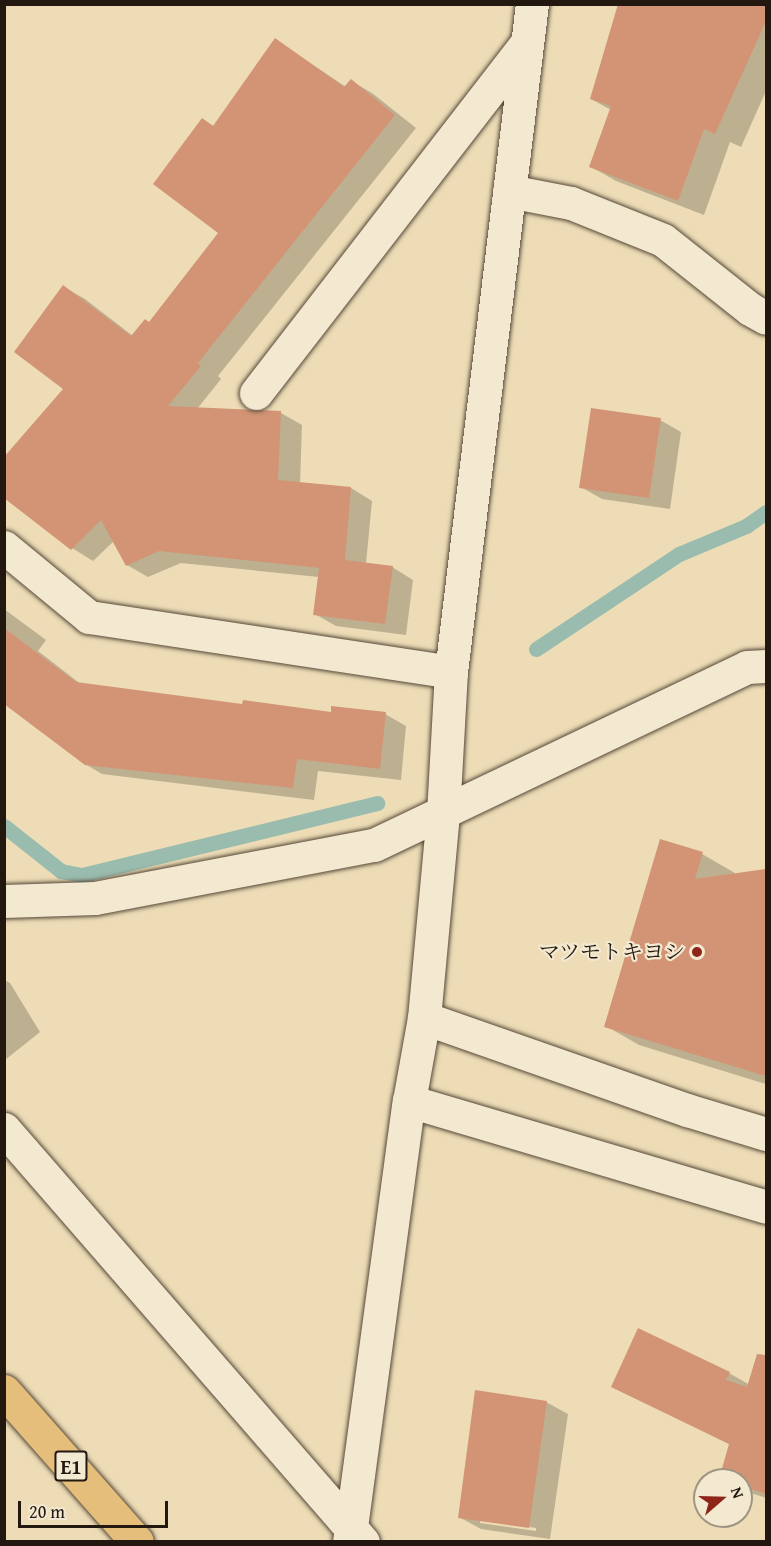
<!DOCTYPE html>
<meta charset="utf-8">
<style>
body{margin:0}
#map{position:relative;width:771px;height:1546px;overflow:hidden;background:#eddcb6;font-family:"Gentium Book Plus","Noto Serif JP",serif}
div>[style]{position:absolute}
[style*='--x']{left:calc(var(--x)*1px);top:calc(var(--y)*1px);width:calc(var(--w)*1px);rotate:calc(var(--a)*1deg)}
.shadow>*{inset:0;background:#0003}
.stream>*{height:15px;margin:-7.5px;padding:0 7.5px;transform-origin:7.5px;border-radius:7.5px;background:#99bcae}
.building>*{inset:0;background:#d29475}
.roads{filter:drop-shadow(0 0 2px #554939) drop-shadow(0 0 2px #554939)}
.street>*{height:33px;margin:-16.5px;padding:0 16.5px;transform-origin:16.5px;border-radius:16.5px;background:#f3e8d0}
.secondary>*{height:33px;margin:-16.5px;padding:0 16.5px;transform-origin:16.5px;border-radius:16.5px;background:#f3e8d0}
.highway>*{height:33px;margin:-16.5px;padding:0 16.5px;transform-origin:16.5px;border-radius:16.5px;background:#e6be7b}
.dots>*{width:16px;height:16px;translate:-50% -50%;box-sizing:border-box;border:3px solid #f3e8d0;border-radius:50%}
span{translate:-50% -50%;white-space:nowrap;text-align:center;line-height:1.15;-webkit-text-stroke:4.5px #f3e8d0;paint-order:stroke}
.shield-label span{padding:2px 4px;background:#f3e8d0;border:2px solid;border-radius:4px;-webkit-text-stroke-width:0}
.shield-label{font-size:20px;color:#22180f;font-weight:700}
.poi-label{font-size:21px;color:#22180f}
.right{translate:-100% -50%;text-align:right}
.frame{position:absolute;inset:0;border:6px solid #22180f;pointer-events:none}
.north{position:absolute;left:693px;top:1468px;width:60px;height:60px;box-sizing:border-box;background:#f3e8d0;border:2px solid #9f9583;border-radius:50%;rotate:70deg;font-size:16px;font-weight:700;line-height:24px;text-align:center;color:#22180f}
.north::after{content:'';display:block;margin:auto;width:21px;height:27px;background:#8f2418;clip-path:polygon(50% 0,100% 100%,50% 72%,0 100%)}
.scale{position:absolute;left:18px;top:1501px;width:150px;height:27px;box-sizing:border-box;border:3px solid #22180f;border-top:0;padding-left:8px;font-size:18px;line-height:21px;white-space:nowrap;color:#22180f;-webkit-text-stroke:4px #f3e8d0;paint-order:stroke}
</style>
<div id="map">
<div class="shadow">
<i style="clip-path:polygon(620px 4px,766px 4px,766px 91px,741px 147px,730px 142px,704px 215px,616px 181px,590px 166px,611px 110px,591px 99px)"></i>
<i style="clip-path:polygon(276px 40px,346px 87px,351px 81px,372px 93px,416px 128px,218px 376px,221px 379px,197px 409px,281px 413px,302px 425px,300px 484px,351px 488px,372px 501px,366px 564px,392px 567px,413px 580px,406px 635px,336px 626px,315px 614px,319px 577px,181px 563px,148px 577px,127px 565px,114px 541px,93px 561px,72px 548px,64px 287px,85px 299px,133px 336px,150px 323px,220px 233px,202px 120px,214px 126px)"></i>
<i style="clip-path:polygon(660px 420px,681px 432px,670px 509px,602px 499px,581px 487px)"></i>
<i style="clip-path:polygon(4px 609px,46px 640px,38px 651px,82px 685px,243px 705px,332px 713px,385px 714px,406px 726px,401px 780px,318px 771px,314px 800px,102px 774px,80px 761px,4px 686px)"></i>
<i style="clip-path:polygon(702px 854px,735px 873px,734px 875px,766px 871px,766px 1084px,639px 1045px,606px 1026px)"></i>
<i style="clip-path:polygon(4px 980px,10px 983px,40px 1032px,5px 1060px)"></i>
<i style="clip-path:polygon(729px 1373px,750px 1385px,749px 1389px,766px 1394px,766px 1498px,741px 1490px,741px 1480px,720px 1478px,731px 1445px,613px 1386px)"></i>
<i style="clip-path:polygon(evenodd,546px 1402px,568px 1414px,550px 1539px,481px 1529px,459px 1517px,546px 1402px,480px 1520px,536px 1528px,536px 1531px,480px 1523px,480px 1520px)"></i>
</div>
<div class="stream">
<i style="--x:536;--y:649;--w:172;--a:-33.6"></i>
<i style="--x:679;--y:554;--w:73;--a:-22.7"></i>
<i style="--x:746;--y:526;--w:24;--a:-35"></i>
<i style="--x:4;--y:826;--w:73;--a:38.3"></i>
<i style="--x:61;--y:871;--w:21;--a:11"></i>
<i style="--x:82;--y:875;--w:304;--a:-13.7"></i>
</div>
<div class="building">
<i style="clip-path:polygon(618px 4px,766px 4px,766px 21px,715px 134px,704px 129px,678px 201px,589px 167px,611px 106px,590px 99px)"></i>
<i style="clip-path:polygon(275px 38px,344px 87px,351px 79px,395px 115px,198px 363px,201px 366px,168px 406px,281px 411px,278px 480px,351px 487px,345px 560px,393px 566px,385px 624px,313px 615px,319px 568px,159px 551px,126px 566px,101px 520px,71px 550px,4px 498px,4px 457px,63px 389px,14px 352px,63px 285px,131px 336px,145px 319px,149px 322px,218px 233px,153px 184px,202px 118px,213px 126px)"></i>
<i style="clip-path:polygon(591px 408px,661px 418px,649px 498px,579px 488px)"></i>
<i style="clip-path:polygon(4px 628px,76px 682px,242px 704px,243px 700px,331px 712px,331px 706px,386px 712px,380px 769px,297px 759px,293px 788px,85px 765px,4px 704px)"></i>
<i style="clip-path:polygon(660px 839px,703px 852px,695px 879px,766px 869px,766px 1076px,604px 1027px)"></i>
<i style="clip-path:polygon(638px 1328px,730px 1372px,726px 1380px,747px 1387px,757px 1354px,766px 1355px,766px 1494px,741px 1486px,741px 1480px,719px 1479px,729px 1444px,611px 1387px)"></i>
<i style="clip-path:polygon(475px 1390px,547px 1401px,529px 1528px,458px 1518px)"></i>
</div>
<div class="roads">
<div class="street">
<i style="--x:509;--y:191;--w:63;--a:11"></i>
<i style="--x:571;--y:203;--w:99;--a:21.9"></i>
<i style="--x:663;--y:240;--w:111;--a:38.4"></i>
<i style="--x:750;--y:309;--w:18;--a:29"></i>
<i style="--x:256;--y:393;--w:441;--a:-52.3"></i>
<i style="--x:4;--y:547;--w:110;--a:39.5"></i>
<i style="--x:89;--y:617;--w:366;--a:8.6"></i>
<i style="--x:4;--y:901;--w:91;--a:-1.9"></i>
<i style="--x:95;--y:898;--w:284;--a:-10.8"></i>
<i style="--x:374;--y:845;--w:413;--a:-25.5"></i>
<i style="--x:747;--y:667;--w:19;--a:-3"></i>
<i style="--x:4;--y:1129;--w:547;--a:49"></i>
</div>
<div class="secondary">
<i style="--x:424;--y:1018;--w:279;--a:19.3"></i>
<i style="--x:687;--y:1110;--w:83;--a:16.9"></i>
<i style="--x:409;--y:1101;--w:372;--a:16.5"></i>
<i style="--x:349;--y:1542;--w:445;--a:-82.3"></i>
<i style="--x:409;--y:1101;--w:84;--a:-79.8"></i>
<i style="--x:424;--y:1018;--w:205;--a:-84.7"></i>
<i style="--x:443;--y:814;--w:142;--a:-86.8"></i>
<i style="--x:451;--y:672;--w:673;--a:-83.09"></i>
</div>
<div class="highway">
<i style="--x:4;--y:1391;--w:201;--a:48.6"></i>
</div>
</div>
<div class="dots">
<i style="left:697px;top:952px;background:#8f2418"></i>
</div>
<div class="shield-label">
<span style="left:71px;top:1466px">E1</span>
</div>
<div class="poi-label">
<span class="right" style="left:685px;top:952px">マツモトキヨシ</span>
</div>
<div class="frame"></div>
<div class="north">N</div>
<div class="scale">20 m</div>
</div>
